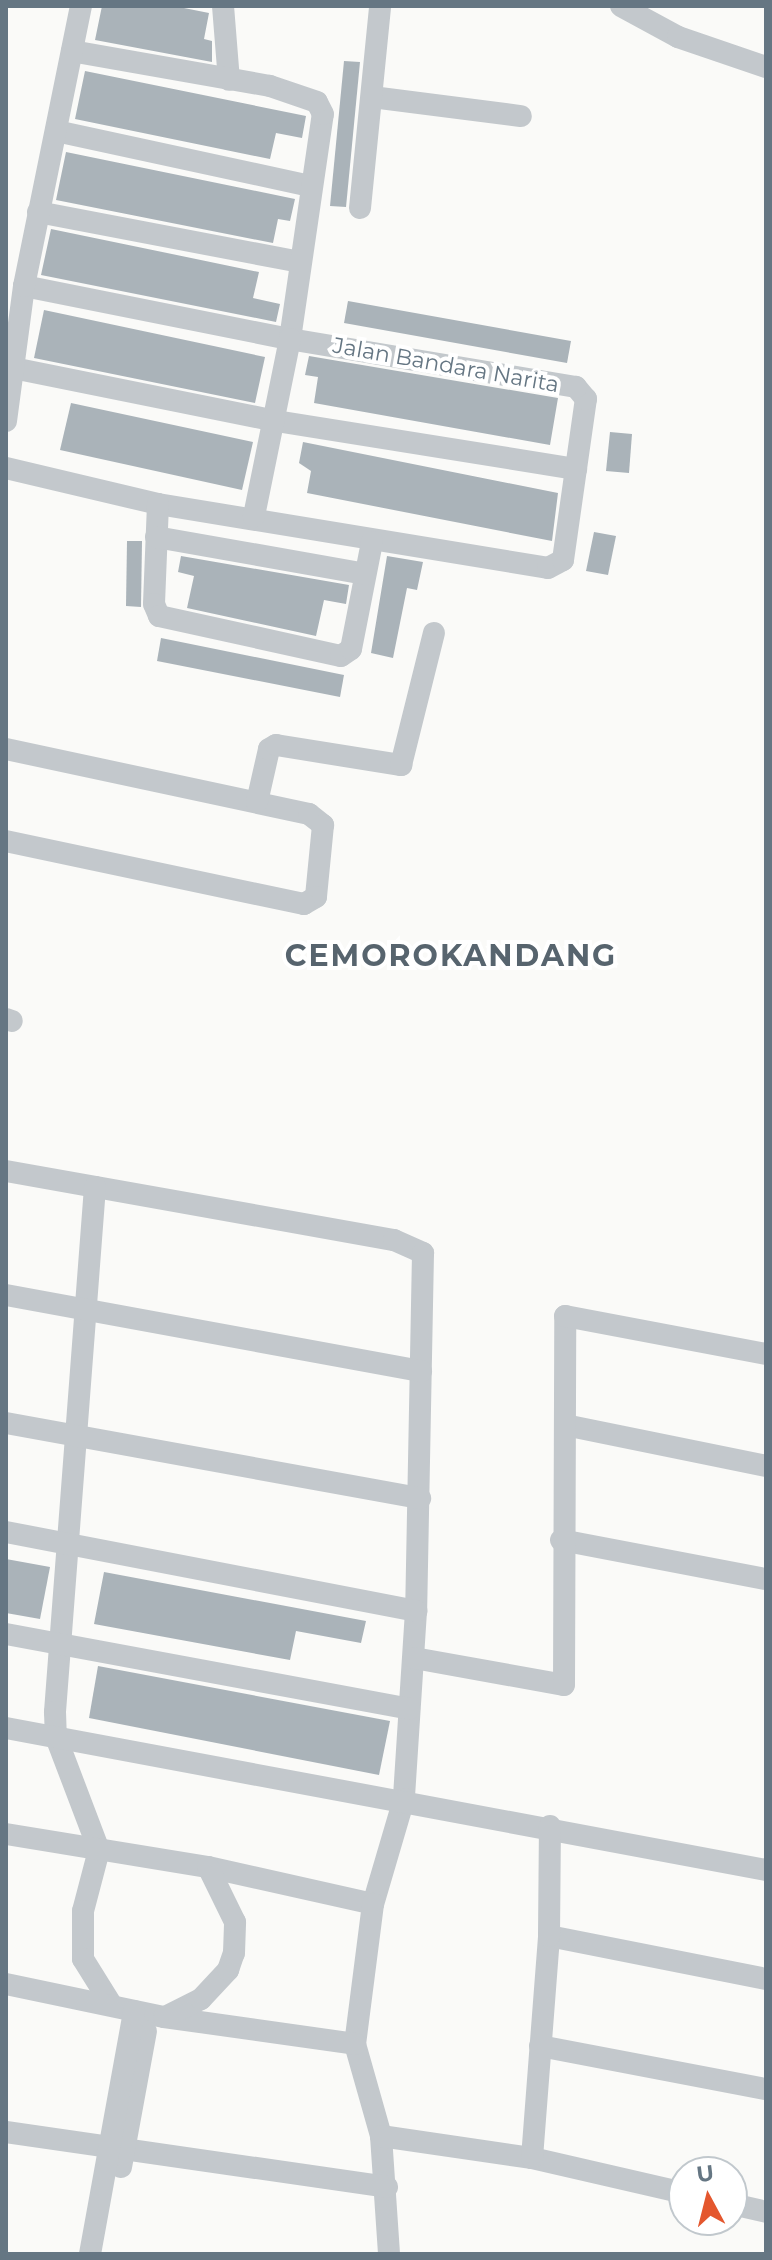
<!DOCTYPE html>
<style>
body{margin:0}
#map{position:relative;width:772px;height:2260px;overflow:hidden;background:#fafaf8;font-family:Montserrat,sans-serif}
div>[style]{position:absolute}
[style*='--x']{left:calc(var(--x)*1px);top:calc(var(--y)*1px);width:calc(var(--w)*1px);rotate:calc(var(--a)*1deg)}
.building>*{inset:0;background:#aab3b9}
.minor>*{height:22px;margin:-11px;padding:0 11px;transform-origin:11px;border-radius:11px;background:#c3c8cc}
span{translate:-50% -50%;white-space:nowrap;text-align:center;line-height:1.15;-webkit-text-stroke:8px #fff;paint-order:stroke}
.street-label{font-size:22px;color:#657683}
.district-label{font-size:30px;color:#57646e;font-weight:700;letter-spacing:2px}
.frame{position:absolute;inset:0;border:8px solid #657683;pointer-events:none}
.north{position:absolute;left:668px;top:2156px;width:80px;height:80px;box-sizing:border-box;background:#fff;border:2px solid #c1c8cd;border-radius:50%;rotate:353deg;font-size:22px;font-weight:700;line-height:32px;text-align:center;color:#657683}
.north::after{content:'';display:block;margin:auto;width:28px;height:36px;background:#e4572e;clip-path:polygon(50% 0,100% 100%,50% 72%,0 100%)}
</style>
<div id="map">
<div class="building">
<i style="clip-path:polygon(102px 6px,174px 6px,209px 13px,204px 39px,212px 41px,212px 62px,95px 40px)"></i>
<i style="clip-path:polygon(344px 61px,360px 62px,346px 207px,330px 206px)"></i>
<i style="clip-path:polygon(85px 71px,306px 116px,302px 138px,276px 133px,270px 159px,75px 119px)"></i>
<i style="clip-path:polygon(66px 152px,295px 199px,290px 221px,278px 219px,273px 243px,56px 200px)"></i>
<i style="clip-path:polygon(51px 229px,259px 272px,253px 298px,280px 304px,276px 322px,41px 275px)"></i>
<i style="clip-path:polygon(348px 301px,571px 341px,567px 363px,344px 323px)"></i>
<i style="clip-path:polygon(44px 310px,265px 357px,255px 403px,34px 358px)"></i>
<i style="clip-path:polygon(309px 356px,558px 398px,550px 445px,314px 403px,318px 377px,305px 375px)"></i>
<i style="clip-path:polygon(71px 403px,253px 442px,242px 490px,60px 450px)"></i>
<i style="clip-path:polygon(610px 432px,632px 434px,629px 473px,606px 471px)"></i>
<i style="clip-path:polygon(303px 442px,558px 493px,552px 541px,307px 493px,311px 471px,299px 463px)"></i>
<i style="clip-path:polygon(594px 532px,616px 536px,608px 575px,586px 571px)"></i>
<i style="clip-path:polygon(127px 541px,142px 541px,141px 607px,126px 606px)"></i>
<i style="clip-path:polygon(181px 556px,349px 585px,346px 604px,324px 600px,316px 636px,187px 608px,194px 576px,178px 572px)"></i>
<i style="clip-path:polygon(387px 556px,423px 562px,417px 590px,407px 588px,393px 658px,371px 653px)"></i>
<i style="clip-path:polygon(161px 638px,344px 675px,340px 697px,157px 661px)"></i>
<i style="clip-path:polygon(6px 1559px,50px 1567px,40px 1619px,6px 1613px)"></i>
<i style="clip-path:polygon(104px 1572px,366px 1621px,361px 1643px,296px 1631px,290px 1660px,94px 1624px)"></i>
<i style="clip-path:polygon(98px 1666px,390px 1721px,379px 1775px,89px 1718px)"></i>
</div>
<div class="minor">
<i style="--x:223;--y:6;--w:74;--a:85.4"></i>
<i style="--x:621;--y:6;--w:65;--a:28.5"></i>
<i style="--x:678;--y:37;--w:93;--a:18.8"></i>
<i style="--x:372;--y:97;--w:150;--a:7.3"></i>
<i style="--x:56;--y:131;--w:260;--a:12.2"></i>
<i style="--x:360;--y:208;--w:203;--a:-84.3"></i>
<i style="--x:38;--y:212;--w:267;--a:10.8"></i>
<i style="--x:24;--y:286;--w:271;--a:11.3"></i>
<i style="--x:290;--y:339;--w:227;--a:-81.7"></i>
<i style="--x:323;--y:114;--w:13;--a:-117"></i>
<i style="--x:317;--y:102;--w:50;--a:-161.2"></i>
<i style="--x:270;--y:86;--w:201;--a:-170"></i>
<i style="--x:13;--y:368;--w:268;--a:11.4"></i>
<i style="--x:276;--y:421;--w:304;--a:9.1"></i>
<i style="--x:6;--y:421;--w:136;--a:-82.4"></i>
<i style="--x:24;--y:286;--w:286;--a:-78.5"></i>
<i style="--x:6;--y:468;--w:156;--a:13.3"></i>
<i style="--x:158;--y:504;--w:395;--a:9.3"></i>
<i style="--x:548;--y:568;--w:17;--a:-28"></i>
<i style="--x:563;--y:560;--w:163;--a:-81.9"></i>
<i style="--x:586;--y:399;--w:16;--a:-130"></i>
<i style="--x:576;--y:387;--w:290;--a:-170.5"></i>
<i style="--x:290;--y:339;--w:181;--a:101.5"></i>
<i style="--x:158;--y:504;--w:100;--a:92.3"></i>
<i style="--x:154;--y:604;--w:13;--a:67"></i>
<i style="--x:159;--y:616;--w:186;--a:12.4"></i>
<i style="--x:341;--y:656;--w:12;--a:-35"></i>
<i style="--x:351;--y:649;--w:109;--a:-78.9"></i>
<i style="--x:156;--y:537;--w:212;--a:10"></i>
<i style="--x:6;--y:749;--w:310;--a:12.1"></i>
<i style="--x:309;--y:814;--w:18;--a:38"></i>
<i style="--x:323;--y:825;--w:72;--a:95.6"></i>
<i style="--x:316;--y:897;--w:14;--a:150"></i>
<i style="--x:304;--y:904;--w:305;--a:-168.1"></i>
<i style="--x:257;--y:802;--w:54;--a:-77.2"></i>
<i style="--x:269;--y:749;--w:8;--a:-30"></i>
<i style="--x:276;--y:745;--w:127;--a:9.1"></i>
<i style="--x:401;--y:765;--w:136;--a:-76"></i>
<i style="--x:6;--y:1019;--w:6;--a:18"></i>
<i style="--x:6;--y:1171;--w:394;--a:10.1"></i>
<i style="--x:394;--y:1240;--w:32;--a:24"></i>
<i style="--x:423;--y:1253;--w:358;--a:91.1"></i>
<i style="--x:416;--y:1611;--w:188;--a:93.7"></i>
<i style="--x:404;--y:1799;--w:109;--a:106.4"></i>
<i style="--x:95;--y:1187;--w:527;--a:94.36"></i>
<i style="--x:55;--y:1712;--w:25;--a:88"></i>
<i style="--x:56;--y:1737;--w:121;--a:69.2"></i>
<i style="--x:99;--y:1850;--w:63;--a:104.7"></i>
<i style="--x:83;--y:1911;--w:48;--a:90"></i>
<i style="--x:83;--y:1959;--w:53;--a:58.1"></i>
<i style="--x:6;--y:1295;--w:422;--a:10.4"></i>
<i style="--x:6;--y:1423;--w:421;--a:10.3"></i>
<i style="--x:565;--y:1425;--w:205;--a:11.5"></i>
<i style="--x:6;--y:1532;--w:418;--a:10.9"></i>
<i style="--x:561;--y:1540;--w:209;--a:10.8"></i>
<i style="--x:6;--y:1634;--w:410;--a:10.5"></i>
<i style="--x:414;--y:1658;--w:152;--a:10.2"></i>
<i style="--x:564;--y:1685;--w:369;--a:-89.8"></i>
<i style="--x:565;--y:1316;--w:205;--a:10.7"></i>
<i style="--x:6;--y:1728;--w:773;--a:10.58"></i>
<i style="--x:6;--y:1834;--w:205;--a:9.3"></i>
<i style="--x:208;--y:1867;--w:169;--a:12.6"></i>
<i style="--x:373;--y:1904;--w:141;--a:97.3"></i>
<i style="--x:355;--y:2044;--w:96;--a:74.2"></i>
<i style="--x:381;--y:2136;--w:118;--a:86.1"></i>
<i style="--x:549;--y:1936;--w:221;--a:11.2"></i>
<i style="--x:6;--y:1984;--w:161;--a:11.8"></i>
<i style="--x:164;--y:2017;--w:193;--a:8"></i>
<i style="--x:165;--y:2017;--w:40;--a:-26.6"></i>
<i style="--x:201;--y:1999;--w:40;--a:-47"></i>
<i style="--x:228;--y:1970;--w:18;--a:-71"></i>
<i style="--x:234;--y:1953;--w:31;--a:-88"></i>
<i style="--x:235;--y:1922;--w:61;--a:-116.1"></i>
<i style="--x:540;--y:2046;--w:230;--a:10.8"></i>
<i style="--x:6;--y:2132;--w:385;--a:8.2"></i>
<i style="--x:381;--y:2136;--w:153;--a:8.3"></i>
<i style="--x:532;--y:2158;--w:156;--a:13"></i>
<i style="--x:532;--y:2158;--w:223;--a:-85.6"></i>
<i style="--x:549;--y:1936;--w:110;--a:-89.5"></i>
<i style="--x:121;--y:2167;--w:138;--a:-79.6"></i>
<i style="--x:732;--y:2204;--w:35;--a:13"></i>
<i style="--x:90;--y:2254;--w:247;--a:-79.7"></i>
</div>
<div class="street-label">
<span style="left:446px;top:365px;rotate:10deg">Jalan Bandara Narita</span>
</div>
<div class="district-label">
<span style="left:451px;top:956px">CEMOROKANDANG</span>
</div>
<div class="frame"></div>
<div class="north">U</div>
</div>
